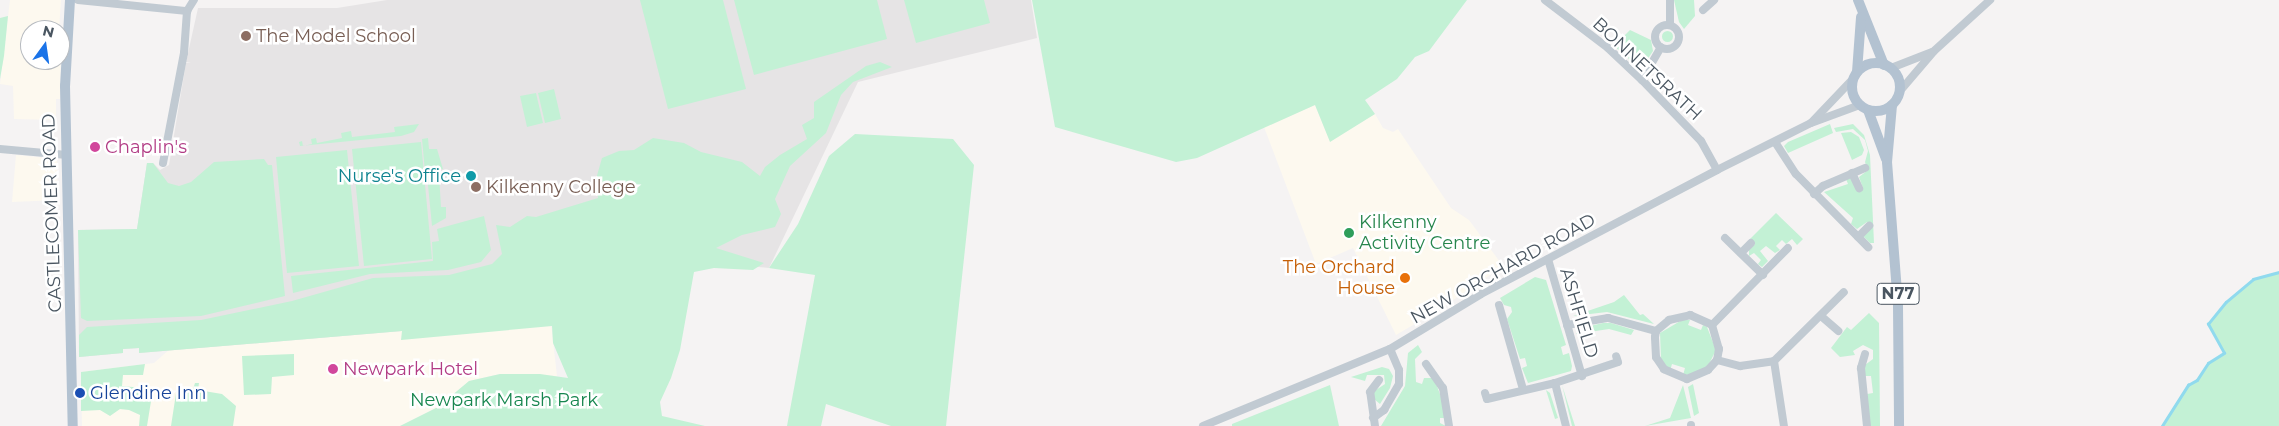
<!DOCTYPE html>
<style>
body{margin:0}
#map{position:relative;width:2279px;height:426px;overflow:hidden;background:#f5f3f3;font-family:Montserrat,sans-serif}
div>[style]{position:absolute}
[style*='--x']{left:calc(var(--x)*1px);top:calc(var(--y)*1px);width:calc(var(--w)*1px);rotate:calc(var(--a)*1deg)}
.commercial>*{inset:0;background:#fdf9ef}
.education>*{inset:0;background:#e6e4e5}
.green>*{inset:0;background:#c3f1d5}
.round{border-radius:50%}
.stream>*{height:2.5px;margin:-1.25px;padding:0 1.25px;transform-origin:1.25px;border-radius:1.25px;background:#90daee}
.minor>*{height:8px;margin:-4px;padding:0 4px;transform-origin:4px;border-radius:4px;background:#c1cad2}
.minor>.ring{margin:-4px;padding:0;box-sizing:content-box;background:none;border:8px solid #c1cad2;border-radius:50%}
.major>*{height:10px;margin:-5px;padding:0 5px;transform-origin:5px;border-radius:5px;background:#b3c2d1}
.major>.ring{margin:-5px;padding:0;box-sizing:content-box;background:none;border:10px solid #b3c2d1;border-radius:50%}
.dots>*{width:14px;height:14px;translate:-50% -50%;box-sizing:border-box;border:2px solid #fff;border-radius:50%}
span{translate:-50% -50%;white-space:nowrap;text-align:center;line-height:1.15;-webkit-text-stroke:5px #fff;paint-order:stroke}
.shield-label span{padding:1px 4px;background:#fff;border:1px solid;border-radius:4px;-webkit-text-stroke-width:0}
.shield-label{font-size:16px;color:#4a5661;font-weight:700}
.education-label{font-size:18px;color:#785e54}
.left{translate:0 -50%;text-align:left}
.street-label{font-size:18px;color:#4a5661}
.hotel-label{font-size:18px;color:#b23c85}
.culture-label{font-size:18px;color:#0d838f}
.right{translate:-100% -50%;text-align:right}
.leisure-label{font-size:18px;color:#27864d}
.food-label{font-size:18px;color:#c56008}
.transit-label{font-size:18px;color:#164399}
.park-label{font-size:18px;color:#17864f}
.north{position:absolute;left:20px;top:20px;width:50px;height:50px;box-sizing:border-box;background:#fff;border:1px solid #b7bbc0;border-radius:50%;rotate:14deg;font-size:14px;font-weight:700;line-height:20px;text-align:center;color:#4a5661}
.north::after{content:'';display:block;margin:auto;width:18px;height:22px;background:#1a73e8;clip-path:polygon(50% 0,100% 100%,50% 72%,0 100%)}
</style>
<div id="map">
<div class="commercial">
<i style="clip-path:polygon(10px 0,61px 0,59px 30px,30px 30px,30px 60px,60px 60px,61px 32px,60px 99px,56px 99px,56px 120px,14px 119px,13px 86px,0 84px)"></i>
<i style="clip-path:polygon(1315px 105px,1330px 141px,1375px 114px,1383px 128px,1393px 132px,1398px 129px,1451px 208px,1469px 220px,1503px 266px,1440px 309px,1427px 312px,1425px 318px,1396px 335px,1353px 248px,1316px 264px,1264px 127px)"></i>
<i style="clip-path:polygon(16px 155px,57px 159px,58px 200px,12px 202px)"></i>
<i style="clip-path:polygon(550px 314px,557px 376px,500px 374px,469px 381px,438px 407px,400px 426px,82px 426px,81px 372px,154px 363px,170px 349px)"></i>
</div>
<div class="education">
<i style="clip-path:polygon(387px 0,1031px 0,1037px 38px,858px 82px,769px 268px,702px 262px,402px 331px,139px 353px,139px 348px,123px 349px,123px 353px,79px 357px,78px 230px,137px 229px,147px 163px,153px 163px,160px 170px,169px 165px,186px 63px,191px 63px,186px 62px,198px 8px,337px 8px)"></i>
</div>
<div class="green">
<i style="clip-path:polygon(640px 0,723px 0,746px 89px,668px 109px)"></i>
<i style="clip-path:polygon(734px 0,877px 0,887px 39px,754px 75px)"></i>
<i style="clip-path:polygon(904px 0,984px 0,990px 23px,916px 43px)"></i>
<i style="clip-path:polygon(1032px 0,1467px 0,1429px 51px,1415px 57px,1397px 79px,1365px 100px,1375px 114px,1330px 142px,1315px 105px,1197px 158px,1176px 162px,1055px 127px)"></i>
<i style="clip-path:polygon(1674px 0,1694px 0,1695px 16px,1684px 29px,1679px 22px)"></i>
<i style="clip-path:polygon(8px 16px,4px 56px,0 79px,0 18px)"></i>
<i style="clip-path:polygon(1630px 30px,1651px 40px,1653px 51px,1645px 63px,1636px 65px,1614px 46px)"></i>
<i class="round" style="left:1661.5px;top:30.5px;width:11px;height:11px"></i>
<i style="clip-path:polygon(880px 62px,892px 67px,853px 82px,841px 95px,826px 133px,790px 166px,775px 199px,781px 214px,775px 227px,742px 235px,716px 248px,764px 263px,753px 270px,714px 268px,694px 272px,680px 350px,671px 378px,660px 402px,662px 416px,705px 426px,400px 426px,438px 407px,469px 381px,500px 374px,540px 374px,568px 378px,553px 343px,552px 326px,401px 340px,402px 331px,139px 353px,139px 348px,123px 349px,123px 353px,79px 357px,79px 335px,87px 327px,201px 320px,292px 301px,373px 278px,449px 275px,492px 264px,502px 254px,496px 225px,510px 227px,527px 216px,536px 217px,598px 198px,596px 179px,602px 158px,619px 151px,634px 150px,653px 138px,684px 143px,701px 152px,742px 162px,760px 176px,765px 167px,780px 155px,807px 139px,802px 125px,814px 118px,814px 102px,866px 66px)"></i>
<i style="clip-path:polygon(554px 89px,561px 119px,545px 123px,538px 93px)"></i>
<i style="clip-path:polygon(536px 93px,543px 123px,527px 127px,520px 96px)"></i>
<i style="clip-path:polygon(419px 124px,414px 132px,401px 136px,300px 146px,299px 142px,302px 141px,303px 146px,312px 144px,311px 139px,316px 138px,317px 143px,342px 138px,341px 133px,351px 131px,352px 137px,395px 132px,394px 127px)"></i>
<i style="clip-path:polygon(1830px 124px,1833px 133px,1788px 153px,1784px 146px,1788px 142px)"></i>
<i style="clip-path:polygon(1853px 124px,1864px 135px,1870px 155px,1874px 243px,1870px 243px,1863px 236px,1872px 226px,1867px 222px,1857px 229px,1851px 224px,1853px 218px,1824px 192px,1848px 184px,1846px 179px,1851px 179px,1857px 191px,1863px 188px,1859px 177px,1868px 170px,1865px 162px,1868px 151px,1865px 140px,1853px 129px,1836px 132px,1834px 128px)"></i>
<i style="clip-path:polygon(1851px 132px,1859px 137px,1864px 150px,1862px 155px,1852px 160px,1841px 133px)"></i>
<i style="clip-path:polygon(855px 134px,953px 139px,974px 165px,946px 426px,891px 426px,826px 404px,821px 426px,787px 426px,815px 275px,769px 268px,798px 224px,829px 156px)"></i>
<i style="clip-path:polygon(428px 138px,429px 149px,437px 149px,443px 169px,425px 172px,422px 139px)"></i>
<i style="clip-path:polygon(421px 142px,432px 259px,364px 266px,352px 149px)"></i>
<i style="clip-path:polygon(347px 150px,359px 266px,287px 273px,276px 157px)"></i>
<i style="clip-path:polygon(264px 159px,268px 165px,272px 165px,285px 296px,201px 316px,87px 321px,81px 318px,78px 230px,137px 229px,147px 163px,153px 163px,168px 183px,179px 186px,191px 182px,214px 162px)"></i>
<i style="clip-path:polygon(439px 174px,441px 207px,446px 207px,446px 218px,432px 226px,427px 175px)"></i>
<i style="clip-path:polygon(1776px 213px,1803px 239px,1797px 245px,1792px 239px,1786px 244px,1782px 240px,1776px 246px,1780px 250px,1775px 253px,1766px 246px,1760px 251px,1768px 261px,1762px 267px,1758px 264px,1761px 260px,1754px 253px,1749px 256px,1749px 250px,1755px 244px,1750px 239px)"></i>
<i style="clip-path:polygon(484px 216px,491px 250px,481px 262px,448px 270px,370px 274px,293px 293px,291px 276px,433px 261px,432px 242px,439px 241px,437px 229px)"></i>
<i style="clip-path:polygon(2279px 272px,2279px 426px,2162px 426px,2188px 385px,2197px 380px,2208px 363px,2224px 354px,2208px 324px,2226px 302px,2253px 279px)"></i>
<i style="clip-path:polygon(1535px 277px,1546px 280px,1566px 345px,1561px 347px,1563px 355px,1569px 353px,1572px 366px,1571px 371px,1528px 383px,1522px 368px,1527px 366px,1525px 358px,1520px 359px,1507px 319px,1512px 312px,1511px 307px,1504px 305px,1500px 298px)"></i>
<i style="clip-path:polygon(1624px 295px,1640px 315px,1643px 314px,1654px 324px,1607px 312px,1573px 316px,1614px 302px)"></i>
<i style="clip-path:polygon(1869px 313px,1879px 323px,1880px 426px,1870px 426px,1867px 394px,1873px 393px,1871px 376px,1865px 376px,1865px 365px,1873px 359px,1873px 350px,1863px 345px,1853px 351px,1855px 355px,1840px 357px,1831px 348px,1847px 327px,1851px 330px)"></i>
<i style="clip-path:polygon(1682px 320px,1690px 320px,1688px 325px,1701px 330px,1703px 325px,1707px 327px,1716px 350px,1707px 368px,1695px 374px,1683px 375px,1685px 368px,1672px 364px,1670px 371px,1661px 359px,1660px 333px)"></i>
<i style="clip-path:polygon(1603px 323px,1611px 323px,1634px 330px,1631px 335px,1609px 329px,1576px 334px,1581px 328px)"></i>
<i style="clip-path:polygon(1418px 345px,1422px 352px,1415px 359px,1416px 382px,1422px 384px,1424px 378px,1434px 378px,1444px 405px,1445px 418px,1440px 418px,1440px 423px,1446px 426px,1381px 426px,1405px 386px,1408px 353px)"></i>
<i style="clip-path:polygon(294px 354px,294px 375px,272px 377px,271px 394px,244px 395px,242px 356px)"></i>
<i style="clip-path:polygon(145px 364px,143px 375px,123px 375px,122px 386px,153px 389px,147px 426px,139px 426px,140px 415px,129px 410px,120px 409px,110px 416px,100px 410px,81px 411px,81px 372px)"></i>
<i style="clip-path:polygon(1382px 367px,1389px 369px,1393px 376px,1390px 388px,1380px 404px,1374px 399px,1373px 392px,1385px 384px,1384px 375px,1367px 375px,1365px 381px,1351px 377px)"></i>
<i style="clip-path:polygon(195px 383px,199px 383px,198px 390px,222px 394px,236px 406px,233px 426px,171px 426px,177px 387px,193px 389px)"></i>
<i style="clip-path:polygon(1693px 384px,1699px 413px,1694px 416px,1688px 387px)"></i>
<i style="clip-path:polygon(1330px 385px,1339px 426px,1232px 426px,1232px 424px)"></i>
<i style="clip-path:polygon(1562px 385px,1575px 426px,1572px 426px)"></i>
<i style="clip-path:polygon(1683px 385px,1691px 418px,1645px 426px,1670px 418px)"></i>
<i style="clip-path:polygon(1546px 390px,1550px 393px,1558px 418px,1555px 419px)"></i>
</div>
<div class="stream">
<i style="--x:2162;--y:426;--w:49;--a:-57.6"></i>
<i style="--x:2188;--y:385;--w:10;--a:-29"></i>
<i style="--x:2197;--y:380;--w:20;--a:-57"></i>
<i style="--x:2208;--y:363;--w:19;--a:-32"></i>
<i style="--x:2224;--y:353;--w:33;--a:-119"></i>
<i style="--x:2208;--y:324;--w:28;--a:-51"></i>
<i style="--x:2226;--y:302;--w:35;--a:-40"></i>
<i style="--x:2253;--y:279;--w:27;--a:-15"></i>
</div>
<div class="minor">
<i style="--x:78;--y:0;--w:110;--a:5.8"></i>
<i style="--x:1545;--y:0;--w:79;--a:37.3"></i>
<i style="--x:1608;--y:48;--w:47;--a:43.3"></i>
<i style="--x:1642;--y:80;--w:85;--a:46"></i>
<i style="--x:1701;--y:141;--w:33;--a:61"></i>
<i style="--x:1670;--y:0;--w:25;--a:90"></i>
<i style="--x:1703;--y:10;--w:15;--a:-42"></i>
<i style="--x:187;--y:11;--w:13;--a:-58"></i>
<i class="ring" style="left:1655px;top:25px;width:16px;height:16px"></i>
<i style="--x:1891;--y:68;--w:44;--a:-21.3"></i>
<i style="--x:1642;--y:80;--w:38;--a:-60"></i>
<i style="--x:1900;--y:91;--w:52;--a:-49.6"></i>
<i style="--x:1934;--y:51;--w:76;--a:-42.3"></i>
<i style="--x:1812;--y:122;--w:59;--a:-46.4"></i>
<i style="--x:1775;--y:142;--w:38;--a:57"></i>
<i style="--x:1796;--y:174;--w:103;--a:45.4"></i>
<i style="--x:0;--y:149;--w:67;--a:5.1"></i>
<i style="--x:163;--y:163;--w:112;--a:-79.2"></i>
<i style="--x:184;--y:53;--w:42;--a:-85.9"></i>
<i style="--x:1852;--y:173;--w:17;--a:65"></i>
<i style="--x:1814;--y:194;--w:12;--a:-42"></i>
<i style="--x:1823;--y:186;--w:46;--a:-23.2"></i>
<i style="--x:1858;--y:237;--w:16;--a:-45"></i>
<i style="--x:1725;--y:238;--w:53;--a:44.2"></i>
<i style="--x:1741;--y:253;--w:14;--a:-45"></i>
<i style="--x:1548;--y:259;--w:122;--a:73.8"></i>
<i style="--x:1499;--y:305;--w:87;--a:74.1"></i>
<i style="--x:1690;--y:315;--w:24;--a:24"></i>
<i style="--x:1712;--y:325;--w:25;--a:74"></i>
<i style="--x:1719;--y:349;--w:11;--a:100"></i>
<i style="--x:1717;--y:360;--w:13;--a:132"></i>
<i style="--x:1708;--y:370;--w:23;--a:157"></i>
<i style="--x:1687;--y:379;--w:25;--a:-157"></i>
<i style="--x:1664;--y:369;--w:14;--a:-124"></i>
<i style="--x:1656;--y:357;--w:20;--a:-93"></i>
<i style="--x:1655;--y:337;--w:6;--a:-81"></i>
<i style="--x:1656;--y:331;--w:17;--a:-40"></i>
<i style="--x:1669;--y:320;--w:22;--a:-13"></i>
<i style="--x:1821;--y:316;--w:23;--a:41"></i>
<i style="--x:1567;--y:325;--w:42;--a:-9.7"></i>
<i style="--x:1608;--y:318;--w:50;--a:15.2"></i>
<i style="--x:1712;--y:325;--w:108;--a:-45.4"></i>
<i style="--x:1865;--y:354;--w:15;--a:106"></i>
<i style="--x:1861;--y:368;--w:58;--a:84.1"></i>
<i style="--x:1717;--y:360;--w:24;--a:15"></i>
<i style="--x:1740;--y:366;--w:34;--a:-8"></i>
<i style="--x:1774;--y:361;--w:98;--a:-44.6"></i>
<i style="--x:1774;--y:361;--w:66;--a:81.3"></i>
<i style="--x:1426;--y:364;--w:29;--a:55"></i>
<i style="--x:1443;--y:388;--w:38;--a:81"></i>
<i style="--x:1555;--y:383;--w:44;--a:75.7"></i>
<i style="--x:1485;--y:393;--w:6;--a:72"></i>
<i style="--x:1487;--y:399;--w:70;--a:-13.2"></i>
<i style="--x:1555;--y:383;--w:66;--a:-18.4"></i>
<i style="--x:1618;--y:362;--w:6;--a:-108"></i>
<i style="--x:1373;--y:418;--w:14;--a:-36"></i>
<i style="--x:1384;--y:410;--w:30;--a:-60"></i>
<i style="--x:1399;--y:384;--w:14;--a:-90"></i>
<i style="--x:1399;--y:370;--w:23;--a:-113"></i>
<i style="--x:1691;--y:425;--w:1;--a:90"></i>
<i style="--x:1203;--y:426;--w:202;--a:-22.4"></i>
<i style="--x:1390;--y:349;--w:106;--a:-31.1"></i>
<i style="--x:1481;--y:294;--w:267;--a:-27.7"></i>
<i style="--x:1717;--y:170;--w:105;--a:-26.6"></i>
<i style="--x:1811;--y:123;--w:52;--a:-20.2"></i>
<i style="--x:1375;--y:426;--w:34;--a:-98"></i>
<i style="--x:1370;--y:392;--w:15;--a:-53"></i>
</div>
<div class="major">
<i style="--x:70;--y:0;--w:86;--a:93.3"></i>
<i style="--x:65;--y:86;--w:340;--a:88.7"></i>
<i style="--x:1858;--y:0;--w:70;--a:68.2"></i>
<i class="ring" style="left:1852px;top:63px;width:38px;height:38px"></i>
<i style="--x:1857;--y:72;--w:55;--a:-85.8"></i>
<i style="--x:1892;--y:105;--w:57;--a:95"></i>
<i style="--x:1887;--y:162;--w:144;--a:85.6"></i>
<i style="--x:1898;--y:306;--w:120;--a:89.5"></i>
<i style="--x:1868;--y:110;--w:52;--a:69.8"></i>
</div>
<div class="dots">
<i style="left:246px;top:36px;background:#8d6e63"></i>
<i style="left:95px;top:147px;background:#d1479c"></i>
<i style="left:471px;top:176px;background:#0f9aa8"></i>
<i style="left:476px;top:187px;background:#8d6e63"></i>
<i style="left:1349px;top:233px;background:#2e9e5b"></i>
<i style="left:1405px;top:278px;background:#e8710a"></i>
<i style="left:333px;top:369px;background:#d1479c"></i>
<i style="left:80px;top:393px;background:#1a4fb4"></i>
</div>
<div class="shield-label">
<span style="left:1898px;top:294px">N77</span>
</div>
<div class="education-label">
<span class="left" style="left:256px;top:36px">The Model School</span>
<span class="left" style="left:486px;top:187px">Kilkenny College</span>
</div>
<div class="street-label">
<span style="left:1647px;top:69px;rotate:43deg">BONNETSRATH</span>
<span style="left:52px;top:213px;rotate:-92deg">CASTLECOMER ROAD</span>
<span style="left:1503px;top:269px;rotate:-29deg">NEW ORCHARD ROAD</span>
<span style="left:1579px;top:313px;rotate:73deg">ASHFIELD</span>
</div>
<div class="hotel-label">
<span class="left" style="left:105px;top:147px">Chaplin's</span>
<span class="left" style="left:343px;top:369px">Newpark Hotel</span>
</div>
<div class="culture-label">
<span class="right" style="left:461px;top:176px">Nurse's Office</span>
</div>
<div class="leisure-label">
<span class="left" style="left:1359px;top:233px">Kilkenny<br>Activity Centre</span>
</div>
<div class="food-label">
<span class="right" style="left:1395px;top:278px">The Orchard<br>House</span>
</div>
<div class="transit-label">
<span class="left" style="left:90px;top:393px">Glendine Inn</span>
</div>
<div class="park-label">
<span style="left:504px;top:400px">Newpark Marsh Park</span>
</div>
<div class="north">N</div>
</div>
